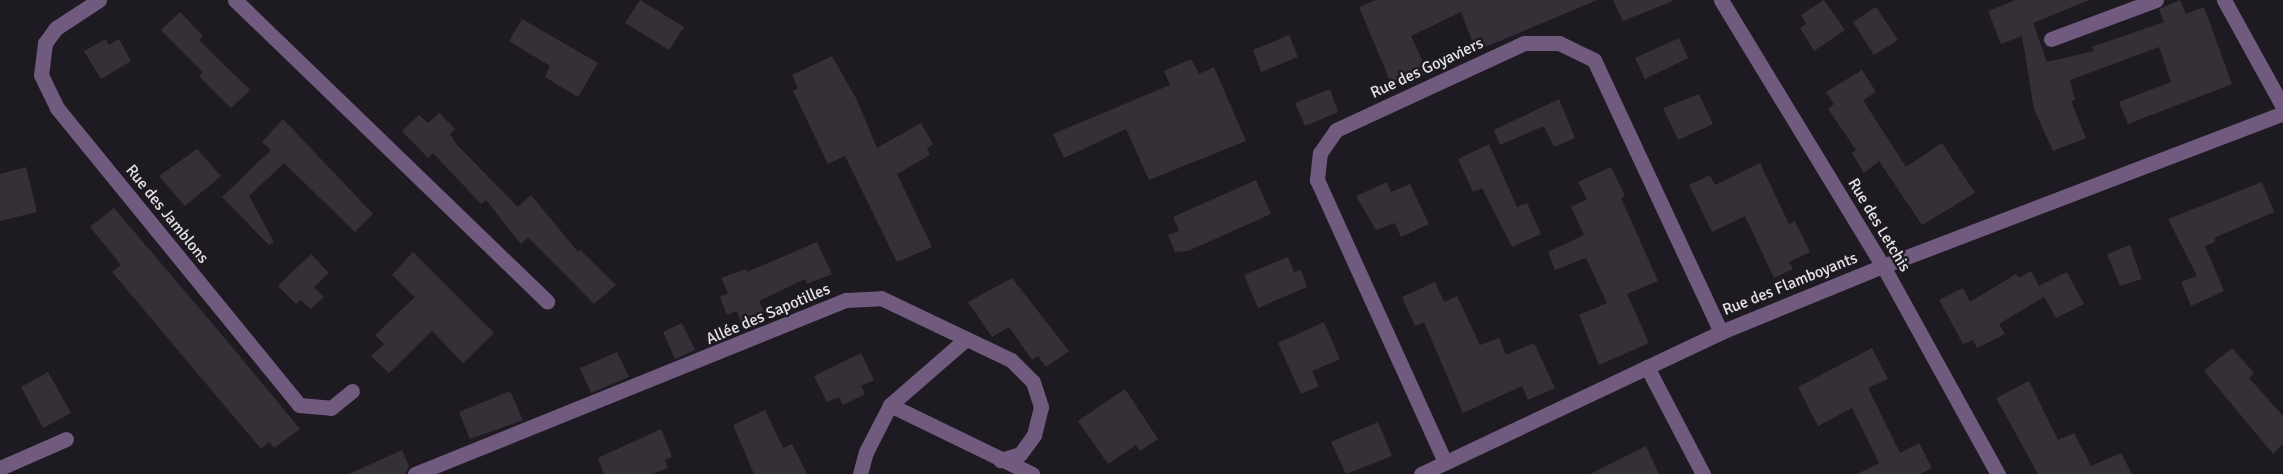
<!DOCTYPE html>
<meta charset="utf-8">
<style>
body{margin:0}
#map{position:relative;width:2283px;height:474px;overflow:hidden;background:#1e1a21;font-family:Signika,sans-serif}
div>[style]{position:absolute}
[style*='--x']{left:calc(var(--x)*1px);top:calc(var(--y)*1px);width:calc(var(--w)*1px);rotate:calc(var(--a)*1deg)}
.building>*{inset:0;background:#353038}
.minor>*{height:15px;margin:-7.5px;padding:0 7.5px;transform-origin:7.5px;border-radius:7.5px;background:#705a7e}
span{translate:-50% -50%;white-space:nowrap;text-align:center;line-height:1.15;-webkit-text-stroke:5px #1e1a21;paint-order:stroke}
.street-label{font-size:16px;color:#e5e2e7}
</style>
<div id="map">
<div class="building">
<i style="clip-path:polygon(640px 0,684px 27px,669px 50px,625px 23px)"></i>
<i style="clip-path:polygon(1376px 0,1597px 0,1476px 51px,1461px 12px,1411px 36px,1428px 73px,1393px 88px,1359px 7px)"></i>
<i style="clip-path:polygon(1613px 0,1673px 0,1673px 1px,1623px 21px)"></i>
<i style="clip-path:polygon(1824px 0,1845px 30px,1814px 51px,1800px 28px,1806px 24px,1801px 15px)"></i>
<i style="clip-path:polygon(2016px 0,2089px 0,2033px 23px,2047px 62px,2094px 51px,2092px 47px,2164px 22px,2159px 9px,2180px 0,2186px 14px,2204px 7px,2232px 84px,2128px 124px,2119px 102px,2171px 82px,2159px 47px,2070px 80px,2075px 100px,2071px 101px,2086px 138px,2053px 151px,2034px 109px,2022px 36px,2001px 44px,1988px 11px)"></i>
<i style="clip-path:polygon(1876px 7px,1898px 40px,1874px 55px,1853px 22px)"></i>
<i style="clip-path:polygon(180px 12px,203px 36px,199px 40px,250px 90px,231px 108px,199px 76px,203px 72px,161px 30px)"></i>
<i style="clip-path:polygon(522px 19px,598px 63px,578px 97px,545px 77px,550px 66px,509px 41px)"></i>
<i style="clip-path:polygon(1289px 35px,1298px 57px,1261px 72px,1253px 50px)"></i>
<i style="clip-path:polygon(1679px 38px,1688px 58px,1645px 79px,1635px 58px)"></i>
<i style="clip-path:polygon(106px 39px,109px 45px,119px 39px,131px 61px,101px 79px,84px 51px)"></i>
<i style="clip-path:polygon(832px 56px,857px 100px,877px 148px,921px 123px,933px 144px,927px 149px,930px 155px,897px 174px,932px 247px,897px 262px,845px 156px,828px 164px,793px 91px,798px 88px,792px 75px)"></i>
<i style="clip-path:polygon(1191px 59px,1199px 74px,1214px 67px,1246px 141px,1149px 180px,1126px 129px,1064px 158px,1053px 134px,1170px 85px,1164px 71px)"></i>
<i style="clip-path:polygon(1862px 70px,1876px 92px,1863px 100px,1906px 167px,1942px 143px,1975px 193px,1922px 225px,1879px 161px,1864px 173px,1852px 153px,1856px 150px,1828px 109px,1834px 104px,1826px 92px)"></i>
<i style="clip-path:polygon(1330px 89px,1338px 112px,1305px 126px,1295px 103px)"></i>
<i style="clip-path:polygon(1699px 94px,1713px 124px,1678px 140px,1663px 108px)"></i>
<i style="clip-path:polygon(1559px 99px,1575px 138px,1554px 147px,1544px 126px,1500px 145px,1494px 130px)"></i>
<i style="clip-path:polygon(439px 113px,455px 129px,450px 134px,457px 145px,518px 207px,531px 195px,578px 252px,580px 250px,616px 285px,594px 304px,528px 237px,521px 244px,486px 200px,481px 204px,433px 153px,428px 158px,402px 131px,419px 115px,428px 123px)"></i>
<i style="clip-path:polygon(283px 119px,373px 214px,355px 232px,284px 163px,249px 196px,274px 242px,269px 245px,222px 197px,271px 150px,262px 142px)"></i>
<i style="clip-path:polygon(1489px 144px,1517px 207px,1527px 203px,1541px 234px,1512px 247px,1482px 188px,1473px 192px,1458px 159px)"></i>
<i style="clip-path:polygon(197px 149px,221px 176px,185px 206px,159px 176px)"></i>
<i style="clip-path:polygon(1760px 163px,1789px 224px,1795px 221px,1810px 252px,1789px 262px,1793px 269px,1774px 278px,1745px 216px,1712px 232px,1689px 185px,1710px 175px,1715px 185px)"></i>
<i style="clip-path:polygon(26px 167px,37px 212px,0 221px,0 174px)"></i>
<i style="clip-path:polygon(1611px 167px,1625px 196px,1621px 198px,1658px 281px,1627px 294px,1649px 343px,1599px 365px,1579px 315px,1607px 303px,1586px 258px,1555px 270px,1548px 252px,1584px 235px,1571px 207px,1587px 199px,1578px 182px)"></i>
<i style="clip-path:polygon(1256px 180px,1271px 214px,1188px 251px,1175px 252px,1168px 235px,1179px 231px,1173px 217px)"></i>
<i style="clip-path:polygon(1387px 182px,1391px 192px,1410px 184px,1429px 224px,1401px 237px,1395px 223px,1376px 230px,1356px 196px)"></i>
<i style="clip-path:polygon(2262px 182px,2274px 212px,2214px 238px,2215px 242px,2205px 246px,2224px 291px,2191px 306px,2181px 282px,2197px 276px,2168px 219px)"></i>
<i style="clip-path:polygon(114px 208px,217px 329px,300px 429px,274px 448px,269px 442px,261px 449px,112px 272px,121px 265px,90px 227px)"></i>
<i style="clip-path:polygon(817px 242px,832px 274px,807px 284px,805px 279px,759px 301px,764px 312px,741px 322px,737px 311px,727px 315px,720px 297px,728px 293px,721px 278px,746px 269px,747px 272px)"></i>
<i style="clip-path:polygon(2130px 245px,2142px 279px,2120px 286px,2107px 254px)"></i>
<i style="clip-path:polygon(413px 252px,494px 333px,463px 363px,432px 331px,389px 373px,371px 356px,384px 344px,375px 335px,415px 297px,392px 275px)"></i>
<i style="clip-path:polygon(311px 254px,329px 273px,314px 287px,324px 297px,311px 309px,301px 300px,296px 304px,278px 286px)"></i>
<i style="clip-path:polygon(1288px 257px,1294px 272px,1301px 270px,1307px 287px,1258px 308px,1244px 275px)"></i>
<i style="clip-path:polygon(2031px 271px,2039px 286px,2067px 272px,2084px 304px,2056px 318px,2042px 293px,2044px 297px,1999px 324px,2005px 334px,1977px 348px,1973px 340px,1963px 344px,1939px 300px,1963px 288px,1970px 302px,2016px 274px,2019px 278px)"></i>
<i style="clip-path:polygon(1012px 278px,1069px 351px,1046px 367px,1038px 356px,1032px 360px,1009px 327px,992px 337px,968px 302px)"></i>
<i style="clip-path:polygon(1435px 282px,1444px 302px,1457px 296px,1480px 345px,1499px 338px,1506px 355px,1534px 343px,1555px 388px,1528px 400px,1522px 386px,1463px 413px,1424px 322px,1415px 326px,1402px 297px)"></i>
<i style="clip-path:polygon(1324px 322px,1340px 359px,1312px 371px,1319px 386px,1301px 394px,1278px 343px)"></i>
<i style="clip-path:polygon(682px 323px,695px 350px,675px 359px,663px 332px)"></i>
<i style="clip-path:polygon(1872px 348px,1888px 379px,1868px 388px,1900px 453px,1919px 443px,1932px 468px,1920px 474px,1857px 474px,1879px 463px,1852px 408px,1818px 426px,1798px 387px)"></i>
<i style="clip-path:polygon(2232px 348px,2254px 373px,2249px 378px,2283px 416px,2283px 444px,2273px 454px,2204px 371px)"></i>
<i style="clip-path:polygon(617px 352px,629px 377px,591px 393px,580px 368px)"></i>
<i style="clip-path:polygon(861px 353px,874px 380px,861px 386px,865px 394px,843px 405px,839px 397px,827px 402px,814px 376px)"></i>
<i style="clip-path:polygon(48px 372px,71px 413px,43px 428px,21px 387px)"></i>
<i style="clip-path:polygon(2029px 381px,2058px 440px,2074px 433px,2091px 466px,2121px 453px,2132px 474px,2038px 474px,1996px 398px)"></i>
<i style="clip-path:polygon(1125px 389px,1158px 439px,1140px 451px,1136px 445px,1108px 464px,1078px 421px)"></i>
<i style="clip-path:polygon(510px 391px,523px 420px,470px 439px,459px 412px)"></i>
<i style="clip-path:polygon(765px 410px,783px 448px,792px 444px,807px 474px,754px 474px,733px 425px)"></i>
<i style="clip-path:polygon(1378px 422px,1392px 456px,1346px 474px,1331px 442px)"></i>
<i style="clip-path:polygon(661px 429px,672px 457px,665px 460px,668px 468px,652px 474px,604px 474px,598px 458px)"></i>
<i style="clip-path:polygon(1646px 446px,1659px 474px,1590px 474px)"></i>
<i style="clip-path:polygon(402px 450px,409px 466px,405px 474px,349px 474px)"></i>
</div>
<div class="minor">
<i style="--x:99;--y:0;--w:51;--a:146.9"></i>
<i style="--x:56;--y:28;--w:19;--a:126"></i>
<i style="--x:45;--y:43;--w:32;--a:97"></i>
<i style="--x:41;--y:75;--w:37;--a:64"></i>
<i style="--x:57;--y:108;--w:383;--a:50.8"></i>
<i style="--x:299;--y:405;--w:32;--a:5"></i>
<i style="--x:331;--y:408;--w:27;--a:-39"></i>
<i style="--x:235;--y:0;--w:434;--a:44"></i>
<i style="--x:1721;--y:0;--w:311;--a:58.7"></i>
<i style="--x:1883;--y:266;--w:238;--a:61.1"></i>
<i style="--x:2224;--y:0;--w:122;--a:61.1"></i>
<i style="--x:2051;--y:39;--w:112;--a:-20.4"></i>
<i style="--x:1647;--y:367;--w:121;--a:62.4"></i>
<i style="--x:890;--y:405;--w:158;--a:25.9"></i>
<i style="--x:1445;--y:462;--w:310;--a:-114.4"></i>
<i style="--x:1317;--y:180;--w:27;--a:-84"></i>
<i style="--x:1320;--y:153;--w:28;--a:-55"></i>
<i style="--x:1336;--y:130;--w:207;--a:-24.8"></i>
<i style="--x:1524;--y:43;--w:35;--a:0"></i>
<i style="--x:1559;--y:43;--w:39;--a:26"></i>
<i style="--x:1594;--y:60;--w:300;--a:65"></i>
<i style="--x:0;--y:468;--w:72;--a:-23.7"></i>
<i style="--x:415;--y:474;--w:465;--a:-22"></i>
<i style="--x:846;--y:300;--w:35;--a:-3"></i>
<i style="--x:881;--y:298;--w:144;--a:25.5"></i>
<i style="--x:1011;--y:360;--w:31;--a:45"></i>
<i style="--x:1033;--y:382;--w:26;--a:72"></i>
<i style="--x:1041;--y:407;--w:29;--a:104"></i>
<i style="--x:1034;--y:435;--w:24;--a:126"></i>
<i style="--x:1020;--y:454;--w:21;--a:163"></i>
<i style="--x:860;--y:474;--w:23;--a:-75"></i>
<i style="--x:866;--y:452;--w:53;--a:-62.9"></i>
<i style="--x:890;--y:405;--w:101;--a:-41"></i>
<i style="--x:1421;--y:474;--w:332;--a:-25.3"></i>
<i style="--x:1721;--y:332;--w:175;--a:-22.2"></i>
<i style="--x:1883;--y:266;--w:428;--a:-20.9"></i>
</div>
<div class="street-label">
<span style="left:1427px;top:68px;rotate:-25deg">Rue des Goyaviers</span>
<span style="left:167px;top:214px;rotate:51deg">Rue des Jamblons</span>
<span style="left:1879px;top:225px;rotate:59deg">Rue des Letchis</span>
<span style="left:1790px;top:284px;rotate:-22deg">Rue des Flamboyants</span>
<span style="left:768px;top:314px;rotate:-23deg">Allée des Sapotilles</span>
</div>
</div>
